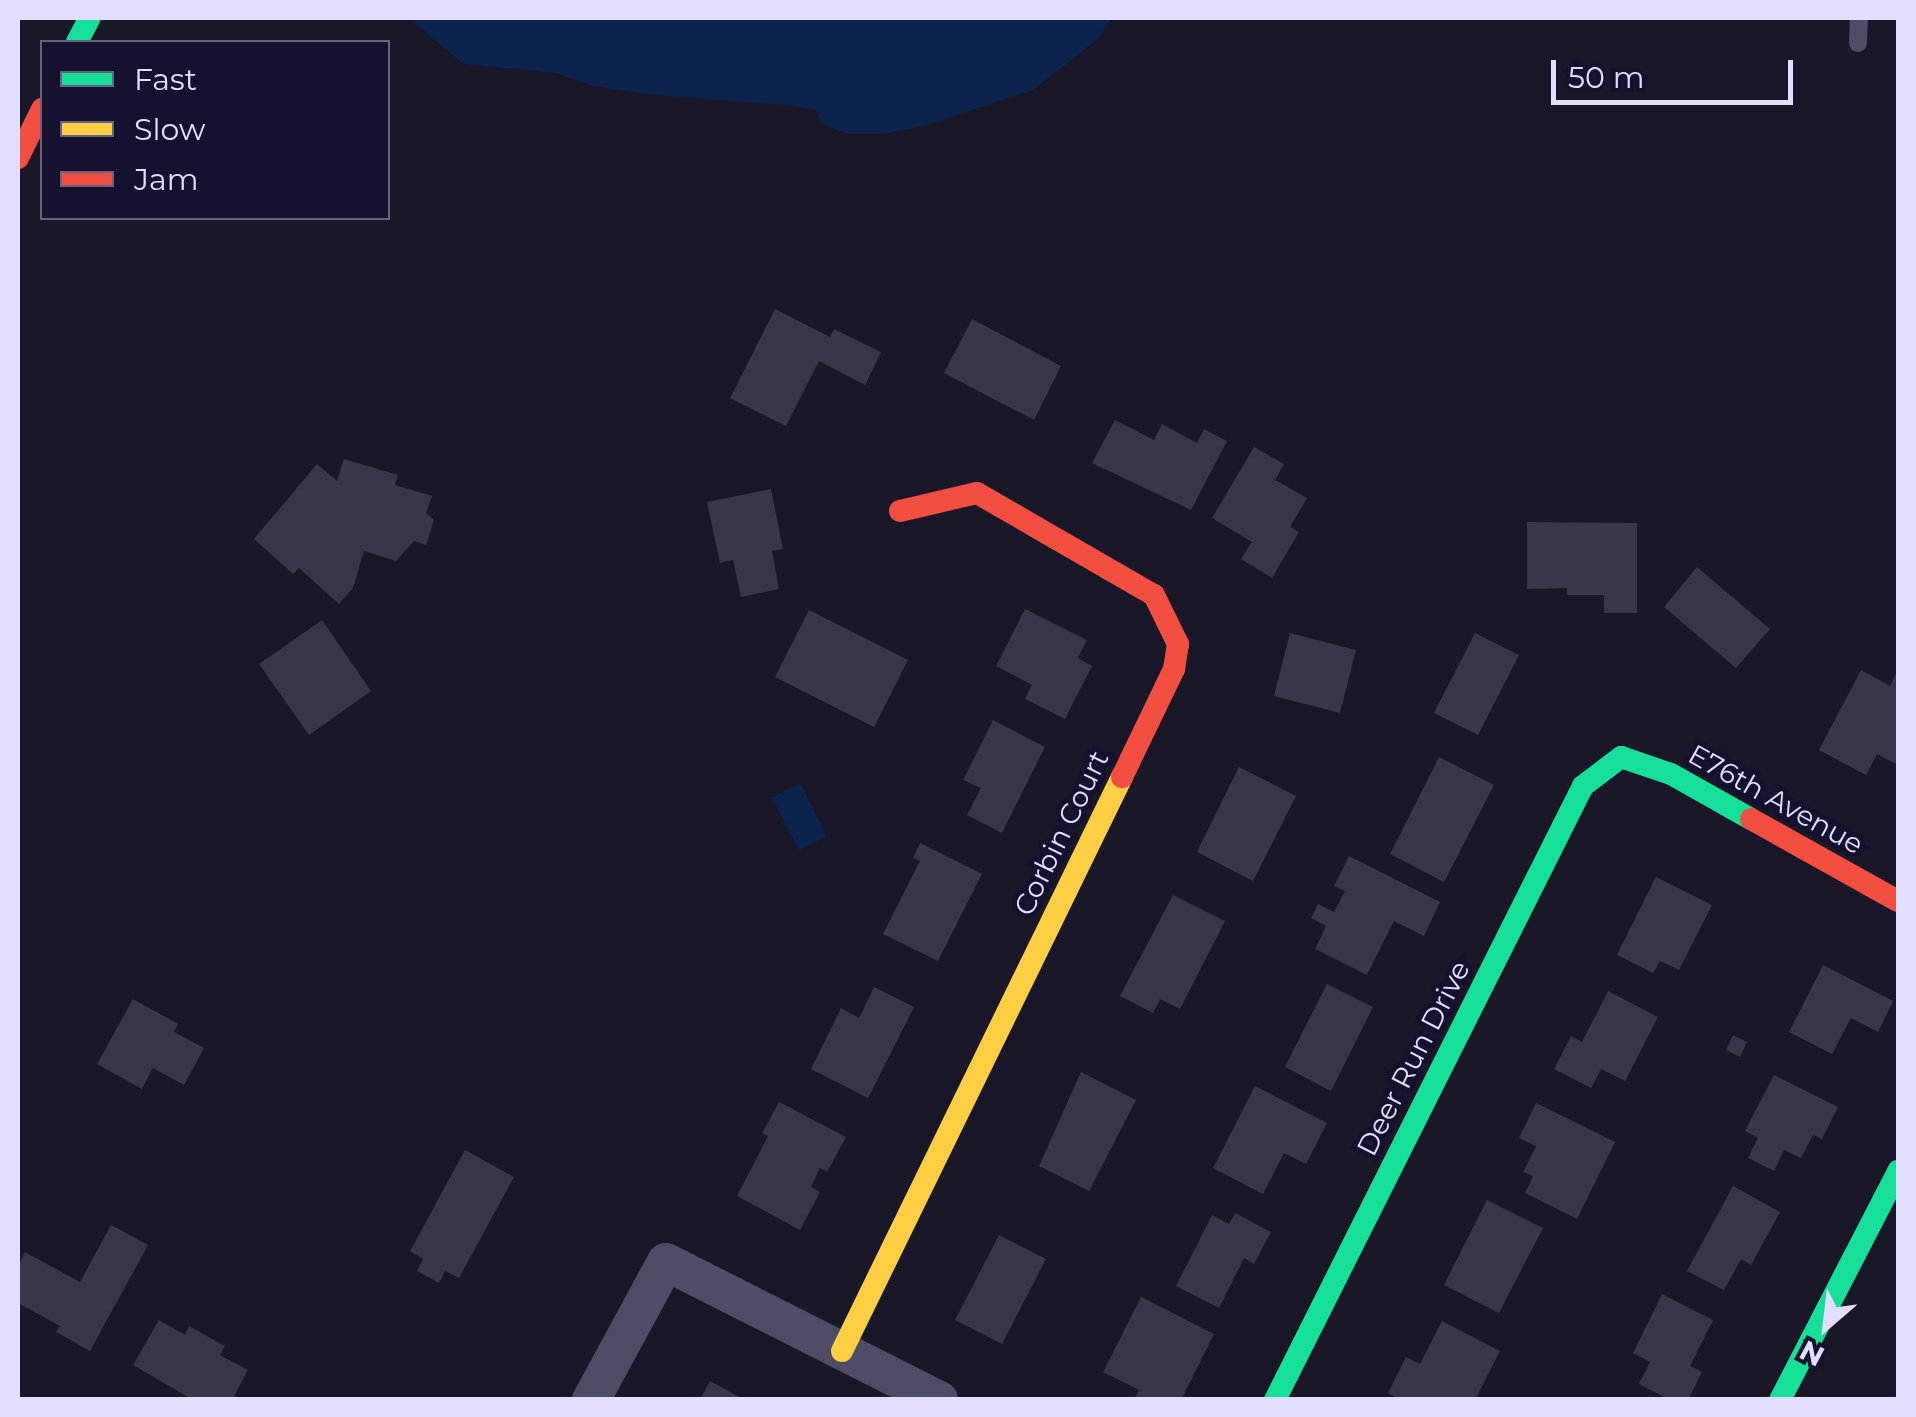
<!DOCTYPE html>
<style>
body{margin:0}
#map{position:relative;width:1916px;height:1417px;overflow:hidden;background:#1a1728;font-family:Montserrat,sans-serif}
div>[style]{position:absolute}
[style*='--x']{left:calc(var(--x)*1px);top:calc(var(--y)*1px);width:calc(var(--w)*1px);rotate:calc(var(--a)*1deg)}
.water>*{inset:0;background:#0d244e}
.building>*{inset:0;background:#3a3649}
.lane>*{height:18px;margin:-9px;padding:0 9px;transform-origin:9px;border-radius:9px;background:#4e4d68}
.street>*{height:38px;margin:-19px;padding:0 19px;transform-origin:19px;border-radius:19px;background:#4e4d68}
.fast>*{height:22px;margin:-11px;padding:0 11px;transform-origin:11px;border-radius:11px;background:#16e098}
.slow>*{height:22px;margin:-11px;padding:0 11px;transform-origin:11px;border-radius:11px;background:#ffcf43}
.jam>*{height:22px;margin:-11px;padding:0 11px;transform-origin:11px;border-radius:11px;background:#f24e42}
span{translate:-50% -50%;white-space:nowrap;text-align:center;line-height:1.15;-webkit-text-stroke:10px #16112e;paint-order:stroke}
.street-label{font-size:28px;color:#e2deff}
.frame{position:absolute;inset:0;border:20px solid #e2deff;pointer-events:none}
.legend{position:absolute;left:40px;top:40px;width:350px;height:180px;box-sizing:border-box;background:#16112e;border:2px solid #686382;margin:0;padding:12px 18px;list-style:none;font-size:30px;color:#e2deff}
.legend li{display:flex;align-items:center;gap:20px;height:50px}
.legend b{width:50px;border:2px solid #686382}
.north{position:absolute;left:1776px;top:1277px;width:100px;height:100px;-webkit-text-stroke:8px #16112e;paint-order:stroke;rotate:208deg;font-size:28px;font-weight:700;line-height:40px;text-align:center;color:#e2deff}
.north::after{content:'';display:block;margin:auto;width:35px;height:45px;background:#e2deff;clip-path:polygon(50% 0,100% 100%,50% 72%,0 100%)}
.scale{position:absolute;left:1551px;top:60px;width:242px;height:45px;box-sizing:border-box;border:5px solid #e2deff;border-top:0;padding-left:12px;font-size:30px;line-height:35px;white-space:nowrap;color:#e2deff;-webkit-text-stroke:8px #16112e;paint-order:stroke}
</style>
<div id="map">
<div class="water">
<i style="clip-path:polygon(409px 18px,1112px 18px,1098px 39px,1033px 90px,927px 125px,885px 134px,848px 134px,822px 124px,816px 110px,795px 106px,646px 94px,593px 86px,556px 73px,463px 64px)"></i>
<i style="clip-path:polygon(800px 783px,827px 836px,799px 850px,772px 798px)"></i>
</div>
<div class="building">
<i style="clip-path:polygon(775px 309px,830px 337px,834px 329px,881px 352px,865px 385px,819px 361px,786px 426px,730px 398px)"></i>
<i style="clip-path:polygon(972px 319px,1061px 366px,1034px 420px,944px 373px)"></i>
<i style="clip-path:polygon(1115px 420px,1154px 440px,1162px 424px,1197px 443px,1204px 429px,1227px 441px,1191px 510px,1092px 463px)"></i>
<i style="clip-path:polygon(1254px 447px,1284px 464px,1275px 480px,1307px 498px,1290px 527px,1299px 532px,1272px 578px,1241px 559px,1252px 542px,1212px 518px)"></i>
<i style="clip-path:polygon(344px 459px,398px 475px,395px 485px,432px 496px,426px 513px,434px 520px,426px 545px,414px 541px,396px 561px,364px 551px,353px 588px,339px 604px,299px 568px,293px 574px,254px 539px,317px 464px,337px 481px)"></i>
<i style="clip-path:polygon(771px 489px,783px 549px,772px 551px,779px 589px,741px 597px,733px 560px,720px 563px,707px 502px)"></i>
<i style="clip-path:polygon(1527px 522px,1637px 523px,1637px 613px,1604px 613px,1604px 595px,1567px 595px,1567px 588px,1527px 589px)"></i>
<i style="clip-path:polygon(1697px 567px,1770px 629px,1736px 668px,1664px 607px)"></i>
<i style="clip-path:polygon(1025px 609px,1087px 640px,1078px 658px,1092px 666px,1065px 719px,1025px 699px,1032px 685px,996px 666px)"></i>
<i style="clip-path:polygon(809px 610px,908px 660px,874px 727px,775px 677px)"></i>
<i style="clip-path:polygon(322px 620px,371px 691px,309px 735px,259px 664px)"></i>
<i style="clip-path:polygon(1290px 633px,1356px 650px,1340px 713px,1274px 696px)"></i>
<i style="clip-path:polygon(1475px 633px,1519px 655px,1478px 735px,1434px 713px)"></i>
<i style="clip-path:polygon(1898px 669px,1898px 765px,1877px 754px,1866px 775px,1819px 750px,1861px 670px,1890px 686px)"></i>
<i style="clip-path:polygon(993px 720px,1045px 747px,1002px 833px,967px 815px,981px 788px,963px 780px)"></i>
<i style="clip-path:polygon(1439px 757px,1494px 785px,1444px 882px,1390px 854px)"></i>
<i style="clip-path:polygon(1239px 767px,1296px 796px,1253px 881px,1197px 852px)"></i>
<i style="clip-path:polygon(920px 843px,982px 874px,938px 961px,883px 934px,920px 861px,913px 858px)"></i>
<i style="clip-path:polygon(1349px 856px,1440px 902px,1424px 936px,1394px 921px,1367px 975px,1315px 949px,1326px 926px,1311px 918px,1318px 904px,1334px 912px,1345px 891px,1334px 886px)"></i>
<i style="clip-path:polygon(1656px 877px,1712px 905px,1679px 970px,1660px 961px,1653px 973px,1617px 955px)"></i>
<i style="clip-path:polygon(1173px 895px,1225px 921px,1180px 1009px,1160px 999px,1153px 1013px,1120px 996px)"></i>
<i style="clip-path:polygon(1823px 965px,1893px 1001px,1878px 1032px,1851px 1018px,1832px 1054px,1789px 1032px)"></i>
<i style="clip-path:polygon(1327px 984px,1373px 1007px,1331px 1091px,1285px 1067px)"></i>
<i style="clip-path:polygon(874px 987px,914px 1007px,868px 1098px,811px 1069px,841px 1008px,859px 1018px)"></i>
<i style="clip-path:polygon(1608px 991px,1658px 1017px,1625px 1081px,1601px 1069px,1591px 1088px,1554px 1069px,1571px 1036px,1582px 1042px)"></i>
<i style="clip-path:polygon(133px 999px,178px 1024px,174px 1032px,204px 1048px,184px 1085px,153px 1068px,142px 1089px,97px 1064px)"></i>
<i style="clip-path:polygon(1733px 1035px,1747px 1042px,1740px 1057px,1726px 1050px)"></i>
<i style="clip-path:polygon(1081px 1072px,1136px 1100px,1089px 1191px,1039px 1166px)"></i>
<i style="clip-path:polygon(1774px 1075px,1838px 1107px,1822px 1139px,1813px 1135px,1801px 1158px,1784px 1150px,1774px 1171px,1748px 1158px,1758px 1138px,1745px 1131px)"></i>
<i style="clip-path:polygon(1255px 1086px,1327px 1123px,1306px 1164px,1284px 1153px,1263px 1194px,1213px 1168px)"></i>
<i style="clip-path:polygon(779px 1102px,846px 1137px,827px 1172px,820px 1168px,811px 1187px,820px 1192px,800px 1230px,737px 1196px,768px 1136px,762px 1133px)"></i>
<i style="clip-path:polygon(1536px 1103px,1615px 1142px,1577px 1219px,1525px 1193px,1533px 1176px,1523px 1172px,1536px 1146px,1519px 1138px)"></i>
<i style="clip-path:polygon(465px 1150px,514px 1177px,459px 1278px,445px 1271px,439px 1283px,417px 1271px,423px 1259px,410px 1251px)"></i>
<i style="clip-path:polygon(1733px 1186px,1780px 1212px,1751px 1265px,1741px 1259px,1724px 1290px,1687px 1271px)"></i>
<i style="clip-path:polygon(1487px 1200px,1543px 1228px,1499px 1313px,1444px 1285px)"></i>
<i style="clip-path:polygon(1235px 1213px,1271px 1232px,1254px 1264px,1244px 1258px,1219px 1308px,1176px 1286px,1212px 1215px,1229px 1224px)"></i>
<i style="clip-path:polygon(111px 1225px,148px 1245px,90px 1351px,56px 1332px,60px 1326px,18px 1303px,18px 1266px,25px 1252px,80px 1282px)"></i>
<i style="clip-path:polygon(999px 1235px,1046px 1259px,1002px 1344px,955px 1320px)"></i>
<i style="clip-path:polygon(1662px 1294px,1713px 1320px,1690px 1366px,1702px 1372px,1688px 1400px,1670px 1400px,1639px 1384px,1650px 1362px,1633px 1353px)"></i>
<i style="clip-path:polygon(1141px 1297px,1214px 1334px,1181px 1400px,1134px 1400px,1139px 1390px,1103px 1372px)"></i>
<i style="clip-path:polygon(159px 1320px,185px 1335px,189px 1326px,225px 1346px,220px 1355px,248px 1370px,232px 1400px,193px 1400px,133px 1365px)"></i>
<i style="clip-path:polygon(1442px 1321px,1500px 1351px,1475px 1400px,1400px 1400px,1388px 1393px,1406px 1357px,1420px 1364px)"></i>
<i style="clip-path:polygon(710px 1381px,745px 1400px,700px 1400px)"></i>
</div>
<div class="lane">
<i style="--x:1858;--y:43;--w:25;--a:-88"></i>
</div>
<div class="street">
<i style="--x:591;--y:1400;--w:157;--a:-61.5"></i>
<i style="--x:666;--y:1262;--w:306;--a:26.8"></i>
</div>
<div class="fast">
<i style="--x:77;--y:42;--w:27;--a:-62"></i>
<i style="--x:1275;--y:1400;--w:687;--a:-63.36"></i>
<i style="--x:1583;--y:786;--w:48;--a:-37.3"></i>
<i style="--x:1621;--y:757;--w:53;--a:18.8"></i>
<i style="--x:1671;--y:774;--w:92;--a:29.4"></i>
<i style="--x:1780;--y:1400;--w:258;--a:-62.7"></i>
</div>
<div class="slow">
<i style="--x:842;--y:1351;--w:639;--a:-64"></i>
</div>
<div class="jam">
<i style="--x:18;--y:158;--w:55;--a:-63.9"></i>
<i style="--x:900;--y:511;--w:79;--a:-13.2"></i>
<i style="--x:977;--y:493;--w:204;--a:30"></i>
<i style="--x:1154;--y:595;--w:55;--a:63.9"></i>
<i style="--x:1178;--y:644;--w:25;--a:99"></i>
<i style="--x:1174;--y:669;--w:120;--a:115.7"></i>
<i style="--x:1751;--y:819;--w:168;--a:29.2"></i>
</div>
<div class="street-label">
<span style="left:1776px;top:799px;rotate:29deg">E76th Avenue</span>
<span style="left:1061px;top:833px;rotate:-64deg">Corbin Court</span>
<span style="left:1413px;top:1058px;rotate:-63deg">Deer Run Drive</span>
</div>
<div class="frame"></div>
<ul class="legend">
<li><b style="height:12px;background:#16e098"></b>Fast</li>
<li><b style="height:12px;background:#ffcf43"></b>Slow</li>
<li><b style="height:12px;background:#f24e42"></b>Jam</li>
</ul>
<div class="north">N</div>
<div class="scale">50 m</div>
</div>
